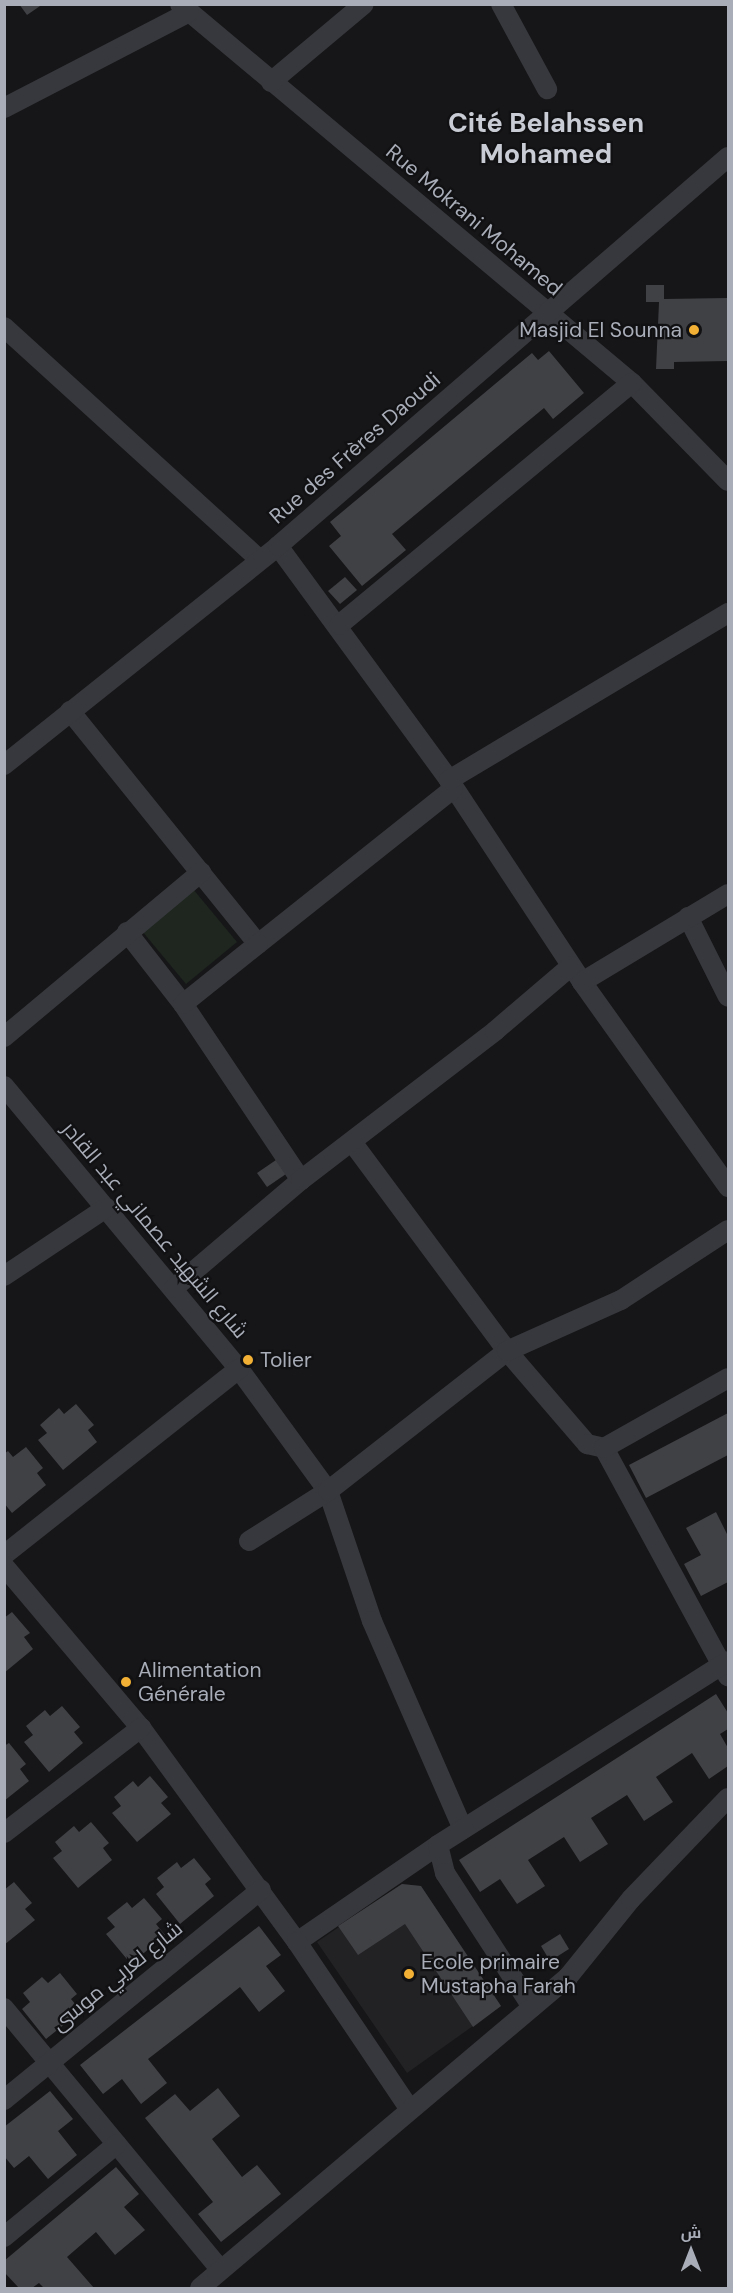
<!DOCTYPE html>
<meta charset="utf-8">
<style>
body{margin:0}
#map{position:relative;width:733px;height:2293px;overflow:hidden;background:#161618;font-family:"DM Sans",Cairo,sans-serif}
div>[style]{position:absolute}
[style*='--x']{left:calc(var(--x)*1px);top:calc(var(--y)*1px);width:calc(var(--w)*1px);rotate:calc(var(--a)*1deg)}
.built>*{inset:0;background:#222225}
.green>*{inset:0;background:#1e261f}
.building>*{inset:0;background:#404145}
.minor>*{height:20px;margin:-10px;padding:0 10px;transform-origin:10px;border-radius:10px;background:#37383d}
.dots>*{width:16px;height:16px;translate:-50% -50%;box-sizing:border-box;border:3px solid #111113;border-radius:50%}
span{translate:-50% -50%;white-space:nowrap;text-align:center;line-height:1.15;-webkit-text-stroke:4.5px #111113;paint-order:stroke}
.street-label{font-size:21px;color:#a8adb8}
.poi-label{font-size:21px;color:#a8adb8}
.right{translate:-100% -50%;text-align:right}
.left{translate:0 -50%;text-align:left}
.district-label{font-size:27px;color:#c9ccd4;font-weight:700}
.frame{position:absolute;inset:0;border:6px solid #a8adb8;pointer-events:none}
.north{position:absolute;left:661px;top:2221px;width:60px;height:60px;-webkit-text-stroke:4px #111113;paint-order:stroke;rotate:0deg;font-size:16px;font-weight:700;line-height:24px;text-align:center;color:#a8adb8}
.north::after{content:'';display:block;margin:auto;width:21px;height:27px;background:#a8adb8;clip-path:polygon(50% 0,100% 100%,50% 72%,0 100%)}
</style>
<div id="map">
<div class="built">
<i style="clip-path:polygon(402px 1884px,421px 1886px,501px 2006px,407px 2073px,317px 1942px)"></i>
</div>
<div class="green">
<i style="clip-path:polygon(193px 889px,237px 942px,186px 984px,142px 931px)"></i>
</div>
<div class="building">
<i style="clip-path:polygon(19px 4px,43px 4px,27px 15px)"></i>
<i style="clip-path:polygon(646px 285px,664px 285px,664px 299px,728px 298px,728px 361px,674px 362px,674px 369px,656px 369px,659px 302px,646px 302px)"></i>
<i style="clip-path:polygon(549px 351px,584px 393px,553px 419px,544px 408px,392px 534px,406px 550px,362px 586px,329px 546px,341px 536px,330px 522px,532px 353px,538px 360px)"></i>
<i style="clip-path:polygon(345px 577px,357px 590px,340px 604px,328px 591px)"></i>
<i style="clip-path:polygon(276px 1160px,286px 1174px,267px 1187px,257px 1173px)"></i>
<i style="clip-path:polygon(76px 1404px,94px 1425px,88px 1430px,97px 1442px,63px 1470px,38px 1440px,47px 1433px,40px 1425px,59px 1408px,64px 1414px)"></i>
<i style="clip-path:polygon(728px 1413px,728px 1455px,646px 1498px,629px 1465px)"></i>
<i style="clip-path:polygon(26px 1447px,43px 1468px,37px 1473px,46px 1485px,12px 1513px,4px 1503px,4px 1454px,8px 1451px,13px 1457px)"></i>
<i style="clip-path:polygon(716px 1512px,728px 1536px,728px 1582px,701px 1596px,684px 1564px,701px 1555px,686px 1528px)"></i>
<i style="clip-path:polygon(12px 1612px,30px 1633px,24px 1637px,33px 1649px,4px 1673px,4px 1618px)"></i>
<i style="clip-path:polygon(716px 1694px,728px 1713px,728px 1729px,720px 1734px,728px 1748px,728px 1766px,709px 1779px,692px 1753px,656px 1777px,673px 1802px,644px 1821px,627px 1795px,591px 1818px,608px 1844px,580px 1862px,564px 1837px,528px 1860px,545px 1886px,517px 1904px,500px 1879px,480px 1892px,459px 1860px)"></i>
<i style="clip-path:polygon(62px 1706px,80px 1727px,74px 1732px,83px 1743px,49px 1772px,24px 1742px,33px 1735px,26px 1726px,45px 1710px,50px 1716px)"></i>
<i style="clip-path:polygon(9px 1743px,26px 1764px,20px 1769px,29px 1781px,4px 1801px,4px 1746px)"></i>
<i style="clip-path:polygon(150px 1776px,168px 1797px,161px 1803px,171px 1814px,137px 1842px,112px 1813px,121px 1806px,114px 1797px,133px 1781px,138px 1787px)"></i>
<i style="clip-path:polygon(91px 1822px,109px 1843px,103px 1848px,112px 1860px,78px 1888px,53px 1858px,62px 1851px,55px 1842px,74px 1826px,79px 1832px)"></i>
<i style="clip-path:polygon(194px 1858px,211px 1879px,205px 1884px,214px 1896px,180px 1924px,156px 1894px,164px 1887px,157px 1878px,177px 1862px,181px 1868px)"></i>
<i style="clip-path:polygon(14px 1882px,32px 1903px,25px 1909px,35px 1920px,4px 1945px,4px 1890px)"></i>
<i style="clip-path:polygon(402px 1884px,421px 1886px,501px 2006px,473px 2027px,405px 1924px,358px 1955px,338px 1926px)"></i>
<i style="clip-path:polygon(144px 1898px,162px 1919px,156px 1924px,165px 1935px,131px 1964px,106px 1934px,115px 1927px,107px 1918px,127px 1902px,132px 1908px)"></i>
<i style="clip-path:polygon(259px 1926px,281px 1955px,266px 1966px,285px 1991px,259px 2012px,240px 1987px,192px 2025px,148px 2059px,167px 2083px,141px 2104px,122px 2079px,103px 2094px,80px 2065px)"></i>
<i style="clip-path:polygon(560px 1934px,569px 1949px,550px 1961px,541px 1946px)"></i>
<i style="clip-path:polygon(60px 1973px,77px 1994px,71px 1999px,81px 2011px,46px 2039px,22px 2009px,30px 2002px,23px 1993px,42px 1977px,48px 1983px)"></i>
<i style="clip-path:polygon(218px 2088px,240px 2116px,212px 2139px,242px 2177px,257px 2165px,281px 2194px,221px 2242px,198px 2214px,213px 2202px,145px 2118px,175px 2094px,190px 2111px)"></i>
<i style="clip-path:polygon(50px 2091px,73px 2119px,58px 2131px,77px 2155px,48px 2179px,29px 2156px,14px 2168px,4px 2156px,4px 2127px)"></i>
<i style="clip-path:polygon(116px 2167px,139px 2194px,124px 2207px,145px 2230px,115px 2255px,96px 2232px,67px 2257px,94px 2288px,44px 2288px,39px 2283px,32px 2288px,19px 2288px,4px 2272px,4px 2261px)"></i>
</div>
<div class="minor">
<i style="--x:180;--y:4;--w:590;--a:39.98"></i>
<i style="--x:632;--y:383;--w:137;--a:45.6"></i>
<i style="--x:501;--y:4;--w:97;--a:61.6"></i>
<i style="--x:271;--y:82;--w:121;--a:-40"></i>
<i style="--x:4;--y:108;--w:208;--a:-27.4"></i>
<i style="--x:4;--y:327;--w:346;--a:42.3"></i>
<i style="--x:278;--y:546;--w:290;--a:53.8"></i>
<i style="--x:449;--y:780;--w:242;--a:56.6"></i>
<i style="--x:582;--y:982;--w:252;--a:54.5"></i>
<i style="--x:339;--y:625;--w:380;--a:-39.6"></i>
<i style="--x:70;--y:711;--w:299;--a:51.1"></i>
<i style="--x:258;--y:944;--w:249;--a:-38.5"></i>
<i style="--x:4;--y:765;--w:351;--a:-38.6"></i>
<i style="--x:278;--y:546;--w:595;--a:-40.84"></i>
<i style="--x:449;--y:780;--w:325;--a:-30.9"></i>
<i style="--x:688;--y:917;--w:89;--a:63.4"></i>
<i style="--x:127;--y:932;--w:91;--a:52.1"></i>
<i style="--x:183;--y:1004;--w:212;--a:56.2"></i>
<i style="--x:582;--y:982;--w:170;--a:-31.1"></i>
<i style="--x:183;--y:1004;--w:96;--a:-38.7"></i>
<i style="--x:4;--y:1037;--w:257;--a:-39.9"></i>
<i style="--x:4;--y:1086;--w:368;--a:50.3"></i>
<i style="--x:239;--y:1369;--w:151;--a:53.9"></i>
<i style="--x:328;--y:1491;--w:137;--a:71.3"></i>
<i style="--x:372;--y:1621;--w:227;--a:66.4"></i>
<i style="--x:352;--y:1142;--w:260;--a:53.4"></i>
<i style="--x:507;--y:1351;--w:123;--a:49.3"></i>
<i style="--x:587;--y:1444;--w:17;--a:13"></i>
<i style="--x:604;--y:1448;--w:260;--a:61.5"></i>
<i style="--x:4;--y:1276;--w:123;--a:-33.7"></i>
<i style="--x:174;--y:1288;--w:167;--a:-40.4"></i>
<i style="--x:301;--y:1180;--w:245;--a:-37.5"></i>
<i style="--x:495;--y:1031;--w:100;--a:-40.5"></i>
<i style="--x:604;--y:1448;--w:142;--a:-29.4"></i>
<i style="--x:249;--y:1541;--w:93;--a:-32.3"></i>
<i style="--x:328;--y:1491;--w:227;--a:-38"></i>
<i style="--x:507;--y:1351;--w:125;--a:-24.1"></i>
<i style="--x:621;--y:1300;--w:128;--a:-33.2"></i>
<i style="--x:4;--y:1555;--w:300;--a:-38.4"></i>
<i style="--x:4;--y:1566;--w:212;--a:49.8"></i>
<i style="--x:141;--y:1728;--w:265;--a:53.9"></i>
<i style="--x:297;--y:1942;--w:171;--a:-34.5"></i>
<i style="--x:438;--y:1845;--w:343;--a:-32.4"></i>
<i style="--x:4;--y:1833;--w:173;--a:-37.5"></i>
<i style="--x:438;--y:1845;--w:29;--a:76"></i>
<i style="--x:445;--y:1873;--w:160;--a:57"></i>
<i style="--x:297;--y:1942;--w:200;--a:56"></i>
<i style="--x:4;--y:2008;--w:339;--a:50.4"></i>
<i style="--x:4;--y:2100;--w:332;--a:-39.3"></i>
<i style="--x:4;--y:2237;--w:146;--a:-39.5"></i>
<i style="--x:200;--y:2288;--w:482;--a:-40.2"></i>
<i style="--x:568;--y:1977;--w:100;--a:-51.1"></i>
<i style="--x:631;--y:1899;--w:140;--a:-46.2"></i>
</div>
<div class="dots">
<i style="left:694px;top:330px;background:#f2b134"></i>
<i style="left:248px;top:1360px;background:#f2b134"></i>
<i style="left:126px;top:1682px;background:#f2b134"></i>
<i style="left:409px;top:1974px;background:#f2b134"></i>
</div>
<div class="street-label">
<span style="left:474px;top:220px;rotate:40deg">Rue Mokrani Mohamed</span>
<span style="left:355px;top:448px;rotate:-41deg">Rue des Frères Daoudi</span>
<span style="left:155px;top:1230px;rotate:50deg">شارع الشهيد عصماني عبد القادر</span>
<span style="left:117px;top:1976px;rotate:-39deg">شارع لعربي موسى</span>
</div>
<div class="poi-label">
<span class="right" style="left:682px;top:330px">Masjid El Sounna</span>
<span class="left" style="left:260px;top:1360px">Tolier</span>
<span class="left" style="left:138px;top:1682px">Alimentation<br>Générale</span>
<span class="left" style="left:421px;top:1974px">Ecole primaire<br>Mustapha Farah</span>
</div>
<div class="district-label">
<span style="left:546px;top:138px">Cité Belahssen<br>Mohamed</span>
</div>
<div class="frame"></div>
<div class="north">ش</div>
</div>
